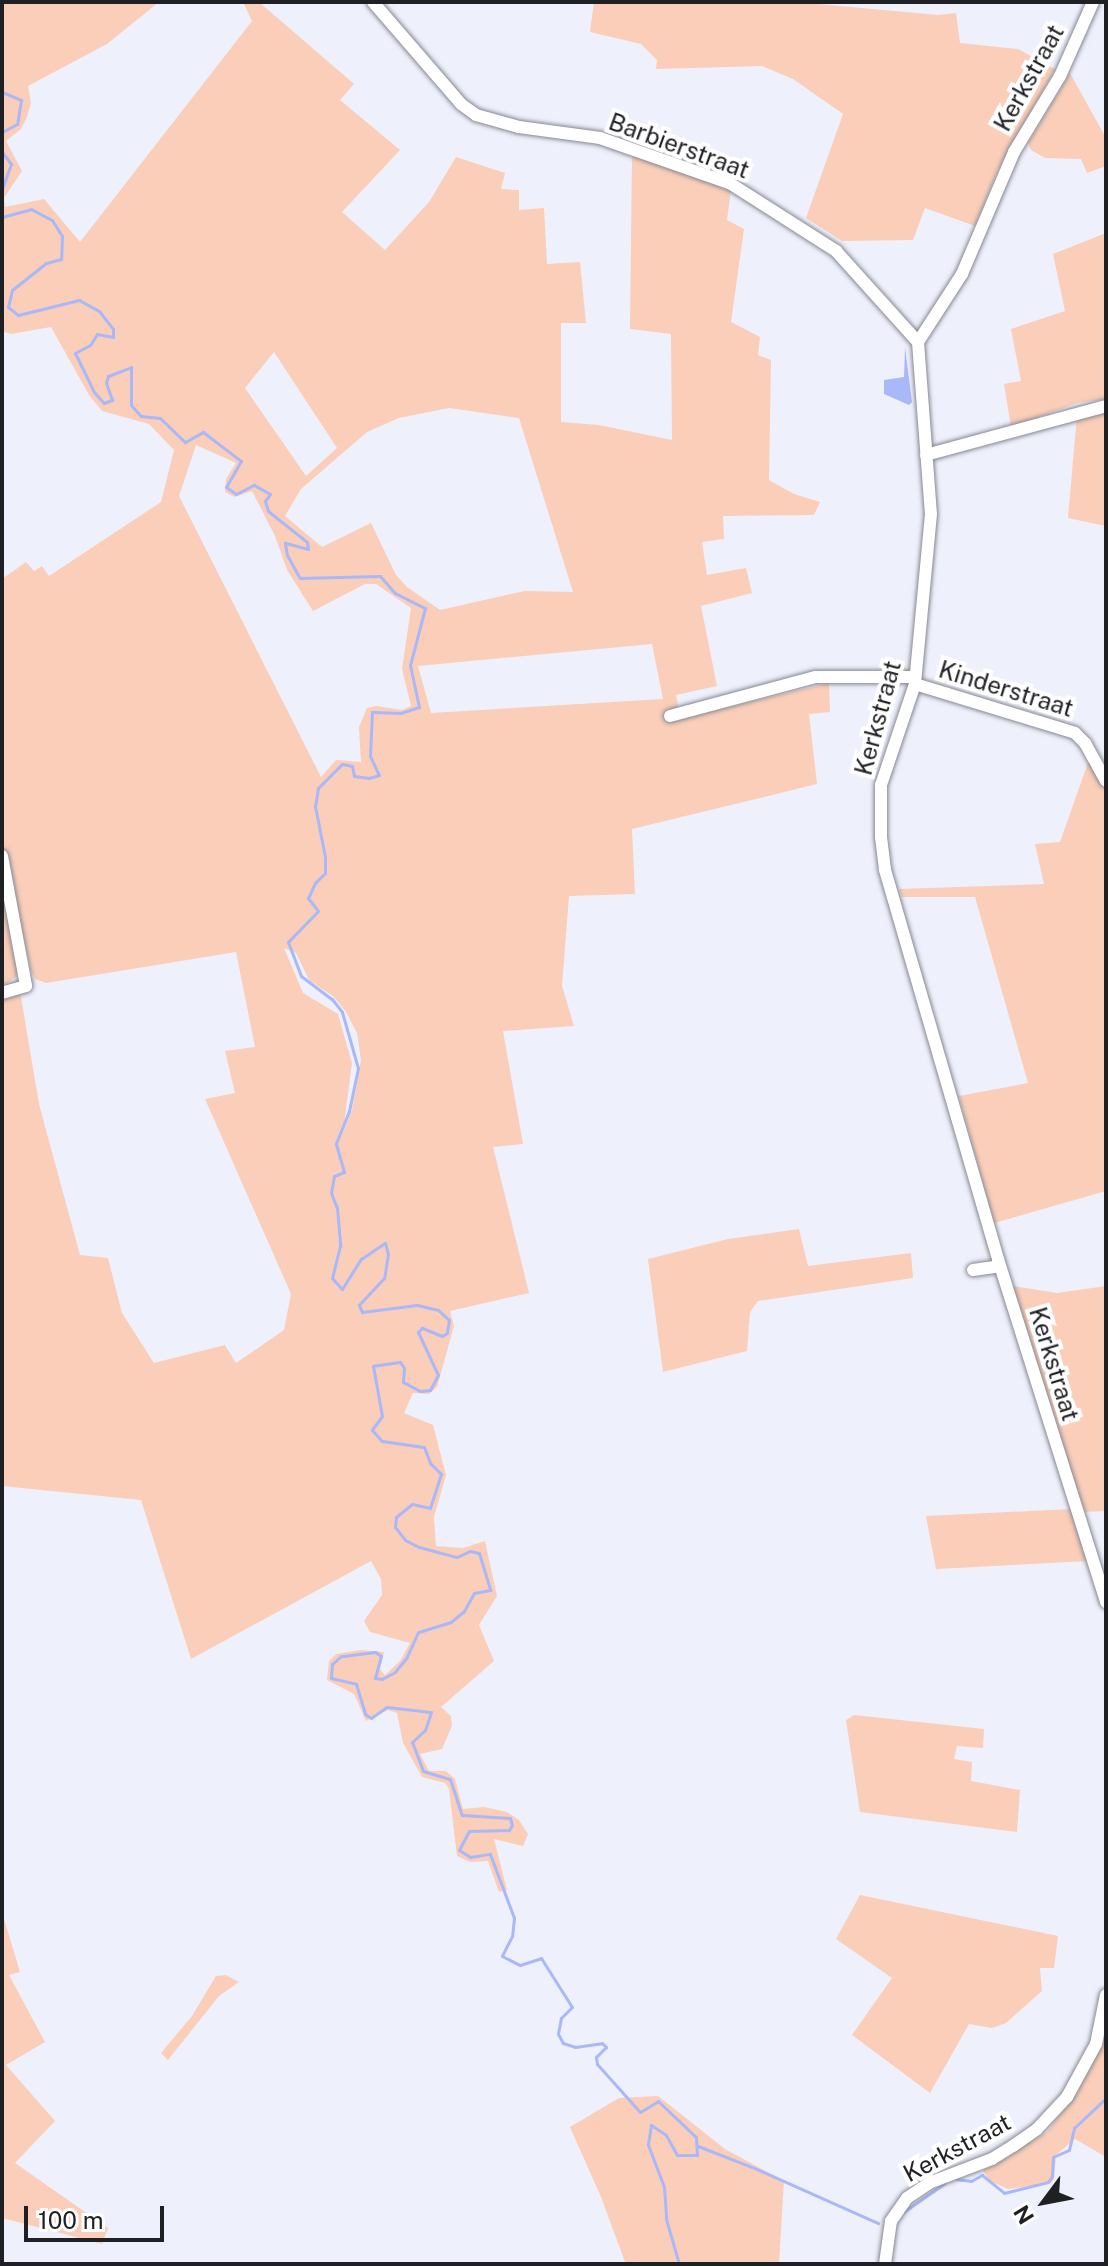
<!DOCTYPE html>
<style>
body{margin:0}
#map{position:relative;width:1108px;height:2266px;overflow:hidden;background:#eef1fc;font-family:"Public Sans",sans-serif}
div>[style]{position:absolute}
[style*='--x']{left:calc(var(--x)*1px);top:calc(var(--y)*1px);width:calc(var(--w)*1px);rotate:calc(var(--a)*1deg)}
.green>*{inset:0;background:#faceb8}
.water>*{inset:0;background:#a9b8f8}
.stream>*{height:3px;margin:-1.5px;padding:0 1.5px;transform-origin:1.5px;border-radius:1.5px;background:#a9b8f8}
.roads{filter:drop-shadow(0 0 2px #868892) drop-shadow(0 0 2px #868892)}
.minor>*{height:12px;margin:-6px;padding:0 6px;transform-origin:6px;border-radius:6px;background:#fff}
span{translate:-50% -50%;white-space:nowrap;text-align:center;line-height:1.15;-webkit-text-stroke:8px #fff;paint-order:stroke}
.street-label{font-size:24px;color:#1f2024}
.frame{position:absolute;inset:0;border:4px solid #1f2024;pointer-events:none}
.north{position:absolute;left:1004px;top:2162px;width:80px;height:80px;-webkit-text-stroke:6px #fff;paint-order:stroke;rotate:238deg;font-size:22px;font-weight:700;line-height:32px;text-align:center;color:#1f2024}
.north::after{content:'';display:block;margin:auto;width:28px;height:36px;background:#1f2024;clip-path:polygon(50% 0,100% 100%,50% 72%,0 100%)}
.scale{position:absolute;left:24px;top:2206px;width:140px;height:36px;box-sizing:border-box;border:4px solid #1f2024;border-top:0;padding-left:10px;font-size:24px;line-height:28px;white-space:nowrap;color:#1f2024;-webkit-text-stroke:6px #fff;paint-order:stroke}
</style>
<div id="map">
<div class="green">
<i style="clip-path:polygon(evenodd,2px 2px,159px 2px,107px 44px,28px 86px,31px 103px,27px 117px,21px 129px,6px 141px,22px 171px,4px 198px,5px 207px,44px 199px,80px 242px,252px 21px,243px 2px,259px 2px,354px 84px,340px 100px,400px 150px,342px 212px,385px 250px,429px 202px,456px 157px,505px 173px,501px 189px,519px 190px,519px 210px,544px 208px,547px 264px,580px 262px,586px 323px,561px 323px,561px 422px,599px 425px,672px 440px,671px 334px,630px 329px,632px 154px,731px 191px,727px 220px,744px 229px,731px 322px,760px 337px,758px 355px,771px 360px,769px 480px,794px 494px,820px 502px,814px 515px,723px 516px,724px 539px,702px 542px,707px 575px,746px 568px,752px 593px,701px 606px,717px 686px,676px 695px,681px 719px,829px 683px,830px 712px,809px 714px,817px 784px,632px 829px,635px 894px,569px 896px,562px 986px,574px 1026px,503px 1031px,523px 1144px,493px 1147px,529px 1293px,450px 1311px,454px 1326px,437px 1387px,429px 1394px,413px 1393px,404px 1413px,433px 1425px,446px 1475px,434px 1517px,436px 1546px,463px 1548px,485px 1541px,497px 1596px,479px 1625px,494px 1661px,441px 1707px,451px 1716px,452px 1726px,442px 1749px,420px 1754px,429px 1771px,446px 1771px,455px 1779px,463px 1809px,484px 1807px,507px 1812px,519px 1820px,528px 1834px,523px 1846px,494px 1839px,507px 1890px,499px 1892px,488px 1861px,470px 1862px,457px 1856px,449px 1789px,445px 1783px,422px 1777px,403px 1743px,397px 1713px,388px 1710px,366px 1721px,354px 1694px,327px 1680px,329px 1661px,336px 1654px,361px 1650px,384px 1652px,380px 1669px,385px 1675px,400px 1661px,410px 1643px,370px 1632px,364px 1621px,382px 1595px,381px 1579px,371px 1561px,191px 1659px,141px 1500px,2px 1486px,2px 997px,20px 991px,39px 1104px,80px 1255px,108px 1258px,122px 1313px,154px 1363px,225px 1345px,236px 1363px,284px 1330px,291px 1294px,205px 1099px,235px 1093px,225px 1051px,255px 1047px,236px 952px,46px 983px,35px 979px,31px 971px,2px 839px,2px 579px,26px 562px,34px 571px,42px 566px,49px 576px,161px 502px,174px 450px,149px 424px,102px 411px,89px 395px,51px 327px,11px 334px,2px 331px,2px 2px,274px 352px,337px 448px,306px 476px,245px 388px,274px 352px,2px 2px,449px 408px,519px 418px,573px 592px,525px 591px,440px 610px,407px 587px,396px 575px,371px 523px,322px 547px,285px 516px,301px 489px,367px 432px,399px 418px,449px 408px,2px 2px,196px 445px,236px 463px,226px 479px,225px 492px,235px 497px,252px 491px,275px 536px,287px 570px,313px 611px,365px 584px,376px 584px,411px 608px,402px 669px,411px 706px,402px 710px,376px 706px,367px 708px,359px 727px,361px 762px,336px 760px,321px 777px,179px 496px,196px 445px,2px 2px,652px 644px,663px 699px,431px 713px,418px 666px,652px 644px,2px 2px,284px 948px,296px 953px,309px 980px,334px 997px,346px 1012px,357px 1033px,361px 1060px,352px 1110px,343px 1132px,352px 1063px,338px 1014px,303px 993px,284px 948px)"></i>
<i style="clip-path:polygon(594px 2px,797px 2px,938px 15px,956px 13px,960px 43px,1018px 49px,1055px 69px,998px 170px,975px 226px,925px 208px,913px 240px,842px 241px,806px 218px,843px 114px,793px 79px,762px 66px,656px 69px,657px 60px,641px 44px,590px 32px)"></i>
<i style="clip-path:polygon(1070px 73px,1106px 138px,1106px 166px,1087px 173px,1081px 159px,1045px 158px,1031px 150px,1028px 143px)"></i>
<i style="clip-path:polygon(1106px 233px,1106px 399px,1077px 403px,1011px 427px,1004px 384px,1021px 381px,1011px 329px,1065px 311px,1053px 254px)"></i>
<i style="clip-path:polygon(1106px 410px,1106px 526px,1068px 518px,1077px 415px)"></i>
<i style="clip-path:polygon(1089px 760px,1106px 792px,1106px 1191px,994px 1223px,959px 1096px,1028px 1083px,975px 897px,902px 897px,899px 889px,1044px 884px,1035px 844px,1060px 842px)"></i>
<i style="clip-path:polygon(2px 874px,19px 969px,16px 977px,2px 986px)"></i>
<i style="clip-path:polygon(799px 1229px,808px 1266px,911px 1253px,913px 1278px,758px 1301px,750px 1312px,747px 1351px,663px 1372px,648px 1259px,728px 1239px)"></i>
<i style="clip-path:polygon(1012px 1286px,1057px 1293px,1106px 1286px,1106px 1511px,1083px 1512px)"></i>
<i style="clip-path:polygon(1072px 1509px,1088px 1561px,936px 1569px,926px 1516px)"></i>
<i style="clip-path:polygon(854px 1715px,984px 1729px,983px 1748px,957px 1746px,954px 1759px,972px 1762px,971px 1781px,1020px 1790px,1017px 1832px,860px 1812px,846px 1720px)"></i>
<i style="clip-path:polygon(860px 1895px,1058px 1936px,1054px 1968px,1040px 1968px,1042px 1991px,1006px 2023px,992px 2028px,969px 2024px,930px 2093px,852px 2035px,892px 1978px,836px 1939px)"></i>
<i style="clip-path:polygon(2px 1912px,20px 1972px,9px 1975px,45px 2042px,6px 2065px,55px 2121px,15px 2163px,108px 2228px,102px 2244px,2px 2218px)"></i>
<i style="clip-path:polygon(226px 1975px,239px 1982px,219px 1996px,168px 2060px,161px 2053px,192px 2016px,216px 1976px)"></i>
<i style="clip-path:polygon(1106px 2037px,1106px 2157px,1075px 2139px,1056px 2155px,1054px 2180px,1049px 2184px,1008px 2189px,990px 2181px,983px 2171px,1047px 2132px,1077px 2092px)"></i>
<i style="clip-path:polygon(658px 2096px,725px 2149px,784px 2181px,779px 2264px,622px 2264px,625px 2262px,601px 2197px,570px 2127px,619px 2098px)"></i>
</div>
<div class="water">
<i style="clip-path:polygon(905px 347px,912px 402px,909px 405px,884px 394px,884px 380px,904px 377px)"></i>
</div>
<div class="stream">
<i style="--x:2;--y:92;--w:21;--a:23"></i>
<i style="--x:21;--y:100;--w:24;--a:99"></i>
<i style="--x:17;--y:124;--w:17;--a:152"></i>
<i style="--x:2;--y:152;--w:15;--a:53"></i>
<i style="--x:11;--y:164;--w:27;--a:110"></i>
<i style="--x:2;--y:217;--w:30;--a:-15"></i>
<i style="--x:31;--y:209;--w:24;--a:28"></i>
<i style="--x:52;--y:220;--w:19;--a:58"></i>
<i style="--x:62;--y:236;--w:23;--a:92"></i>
<i style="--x:61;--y:259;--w:16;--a:165"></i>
<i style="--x:46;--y:263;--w:43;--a:141.5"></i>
<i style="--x:12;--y:290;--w:17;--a:103"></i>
<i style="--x:8;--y:307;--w:13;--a:39"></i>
<i style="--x:18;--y:315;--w:63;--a:-13.8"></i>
<i style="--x:79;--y:300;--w:23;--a:29"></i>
<i style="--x:99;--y:311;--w:23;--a:52"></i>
<i style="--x:113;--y:329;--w:8;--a:90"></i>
<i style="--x:113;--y:337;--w:16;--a:-169"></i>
<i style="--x:97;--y:334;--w:13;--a:122"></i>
<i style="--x:90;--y:345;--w:17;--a:152"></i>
<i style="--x:75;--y:353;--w:43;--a:64"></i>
<i style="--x:94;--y:392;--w:15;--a:48"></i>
<i style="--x:104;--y:403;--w:9;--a:-21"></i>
<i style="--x:112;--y:400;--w:18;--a:-109"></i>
<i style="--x:106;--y:383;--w:7;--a:-74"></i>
<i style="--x:108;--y:376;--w:25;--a:-21"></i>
<i style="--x:131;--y:367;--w:38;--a:90"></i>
<i style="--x:131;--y:405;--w:15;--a:48"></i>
<i style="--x:141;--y:416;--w:19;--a:6"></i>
<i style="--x:160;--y:418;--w:35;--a:44"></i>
<i style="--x:185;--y:442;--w:21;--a:-29"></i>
<i style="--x:203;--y:432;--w:48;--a:37.3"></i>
<i style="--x:241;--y:461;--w:30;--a:120"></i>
<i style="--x:226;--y:487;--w:12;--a:35"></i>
<i style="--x:236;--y:494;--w:20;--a:-27"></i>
<i style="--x:254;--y:485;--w:18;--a:29"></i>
<i style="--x:270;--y:494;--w:9;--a:126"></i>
<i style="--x:265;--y:501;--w:10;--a:73"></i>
<i style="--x:268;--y:511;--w:50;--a:38.5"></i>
<i style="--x:307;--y:542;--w:7;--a:82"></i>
<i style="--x:308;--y:549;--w:24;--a:-165"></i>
<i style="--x:285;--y:543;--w:12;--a:81"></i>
<i style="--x:287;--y:555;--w:26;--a:61"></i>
<i style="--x:300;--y:578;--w:80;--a:-1.4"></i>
<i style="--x:380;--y:576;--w:23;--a:49"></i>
<i style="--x:395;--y:593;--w:34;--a:27"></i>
<i style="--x:425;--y:608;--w:59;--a:104.7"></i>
<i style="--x:410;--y:665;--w:43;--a:77.9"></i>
<i style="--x:419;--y:707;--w:19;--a:162"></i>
<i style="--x:401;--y:713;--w:29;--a:-178"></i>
<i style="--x:372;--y:712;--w:44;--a:92.6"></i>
<i style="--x:370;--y:756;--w:21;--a:65"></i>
<i style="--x:379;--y:775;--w:10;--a:163"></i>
<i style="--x:369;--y:778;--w:15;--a:-172"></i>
<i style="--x:354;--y:776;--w:10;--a:-101"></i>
<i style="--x:352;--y:766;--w:10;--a:-169"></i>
<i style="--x:342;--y:764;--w:34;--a:135"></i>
<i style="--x:318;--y:788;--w:18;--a:99"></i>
<i style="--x:315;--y:806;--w:52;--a:78.9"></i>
<i style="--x:325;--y:857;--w:16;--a:90"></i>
<i style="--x:325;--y:873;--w:14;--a:135"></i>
<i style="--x:315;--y:883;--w:17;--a:115"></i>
<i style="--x:308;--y:898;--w:16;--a:52"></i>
<i style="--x:318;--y:911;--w:43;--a:134.1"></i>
<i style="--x:288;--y:942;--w:36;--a:69"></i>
<i style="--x:301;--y:976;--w:39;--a:37"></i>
<i style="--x:332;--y:999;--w:16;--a:52"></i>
<i style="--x:342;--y:1012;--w:58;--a:74.1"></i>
<i style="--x:358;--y:1068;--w:44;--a:101.8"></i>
<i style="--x:349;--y:1111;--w:35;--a:112"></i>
<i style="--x:336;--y:1144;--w:29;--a:74"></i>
<i style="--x:344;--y:1172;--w:11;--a:158"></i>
<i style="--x:334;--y:1176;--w:17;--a:100"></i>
<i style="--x:331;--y:1193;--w:16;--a:68"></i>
<i style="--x:337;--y:1208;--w:38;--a:85"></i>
<i style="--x:340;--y:1246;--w:33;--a:104"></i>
<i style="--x:332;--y:1278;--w:15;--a:48"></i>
<i style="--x:342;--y:1289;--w:36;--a:-58"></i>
<i style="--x:361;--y:1259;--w:29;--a:-34"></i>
<i style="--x:385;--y:1243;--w:11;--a:75"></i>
<i style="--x:388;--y:1254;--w:24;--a:99"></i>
<i style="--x:384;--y:1278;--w:37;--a:133"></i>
<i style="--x:359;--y:1305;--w:8;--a:67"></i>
<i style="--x:362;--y:1312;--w:55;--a:-7.3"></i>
<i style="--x:417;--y:1305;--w:22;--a:13"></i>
<i style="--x:438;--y:1310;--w:15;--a:42"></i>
<i style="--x:449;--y:1320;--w:13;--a:99"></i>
<i style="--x:447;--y:1333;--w:6;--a:149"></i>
<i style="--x:442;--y:1336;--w:22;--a:-158"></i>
<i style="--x:422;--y:1328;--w:6;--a:135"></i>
<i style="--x:418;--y:1332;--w:47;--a:65.1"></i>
<i style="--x:438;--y:1375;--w:17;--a:118"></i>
<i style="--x:430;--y:1390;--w:10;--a:174"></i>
<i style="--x:420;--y:1391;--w:19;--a:-152"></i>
<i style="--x:403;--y:1382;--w:14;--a:-86"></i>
<i style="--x:404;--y:1368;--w:7;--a:-124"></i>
<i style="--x:400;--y:1362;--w:27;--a:172"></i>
<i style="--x:373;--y:1366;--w:51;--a:79.8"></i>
<i style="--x:382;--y:1416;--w:17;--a:126"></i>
<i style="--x:372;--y:1430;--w:15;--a:48"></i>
<i style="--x:382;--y:1441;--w:42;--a:8.1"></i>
<i style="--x:424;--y:1447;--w:17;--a:69"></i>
<i style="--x:430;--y:1463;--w:16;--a:45"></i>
<i style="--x:441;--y:1474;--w:36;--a:108"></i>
<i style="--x:430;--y:1508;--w:18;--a:-167"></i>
<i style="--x:412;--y:1504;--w:21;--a:141"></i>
<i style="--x:396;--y:1517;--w:10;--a:96"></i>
<i style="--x:395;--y:1527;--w:16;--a:52"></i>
<i style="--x:405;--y:1540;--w:16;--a:27"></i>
<i style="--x:419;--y:1547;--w:39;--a:15"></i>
<i style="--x:457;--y:1557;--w:14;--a:-25"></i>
<i style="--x:470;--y:1551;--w:9;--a:13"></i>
<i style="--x:479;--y:1553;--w:39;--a:73"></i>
<i style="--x:490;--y:1590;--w:16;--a:169"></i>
<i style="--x:474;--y:1593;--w:21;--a:119"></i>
<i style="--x:464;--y:1611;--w:17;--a:140"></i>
<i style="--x:451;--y:1622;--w:34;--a:163"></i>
<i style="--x:418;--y:1632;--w:27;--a:114"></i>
<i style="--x:407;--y:1657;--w:19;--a:129"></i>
<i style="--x:395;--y:1672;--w:15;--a:152"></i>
<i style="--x:382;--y:1679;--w:7;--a:-172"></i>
<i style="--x:375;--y:1678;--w:23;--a:-75"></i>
<i style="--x:381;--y:1656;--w:7;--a:-146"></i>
<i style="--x:375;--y:1652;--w:34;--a:173"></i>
<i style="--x:341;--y:1656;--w:12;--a:138"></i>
<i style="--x:332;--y:1664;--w:14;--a:94"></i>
<i style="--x:331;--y:1678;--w:26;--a:13"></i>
<i style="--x:356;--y:1684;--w:31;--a:73"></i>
<i style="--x:365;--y:1714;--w:7;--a:34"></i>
<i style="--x:371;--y:1718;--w:19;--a:-35"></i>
<i style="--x:387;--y:1707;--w:44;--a:6.5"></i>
<i style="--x:431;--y:1712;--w:19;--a:108"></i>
<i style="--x:425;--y:1730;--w:18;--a:137"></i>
<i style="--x:412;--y:1742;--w:31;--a:69"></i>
<i style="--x:423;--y:1771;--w:28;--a:17"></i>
<i style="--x:450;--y:1779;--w:38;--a:72"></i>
<i style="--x:462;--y:1815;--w:48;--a:3.6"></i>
<i style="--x:510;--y:1818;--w:7;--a:74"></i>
<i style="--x:512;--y:1825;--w:6;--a:121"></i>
<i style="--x:509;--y:1830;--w:40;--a:178.6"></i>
<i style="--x:469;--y:1831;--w:21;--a:118"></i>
<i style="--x:459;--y:1850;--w:13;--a:32"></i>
<i style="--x:470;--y:1857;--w:20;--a:-9"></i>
<i style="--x:490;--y:1854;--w:68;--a:69.4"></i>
<i style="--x:514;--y:1918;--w:18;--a:96"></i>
<i style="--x:512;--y:1936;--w:22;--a:117"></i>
<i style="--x:502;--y:1956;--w:20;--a:27"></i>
<i style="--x:520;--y:1965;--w:22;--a:-18"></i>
<i style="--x:541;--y:1958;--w:58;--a:57.7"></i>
<i style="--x:572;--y:2007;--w:16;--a:135"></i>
<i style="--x:561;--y:2018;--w:16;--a:101"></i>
<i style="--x:558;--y:2034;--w:10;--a:61"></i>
<i style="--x:563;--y:2043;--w:13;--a:18"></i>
<i style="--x:575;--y:2047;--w:27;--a:-8"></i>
<i style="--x:602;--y:2043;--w:6;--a:45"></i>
<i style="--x:606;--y:2047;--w:14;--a:135"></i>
<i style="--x:596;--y:2057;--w:7;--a:82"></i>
<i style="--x:597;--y:2064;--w:64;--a:48.1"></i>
<i style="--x:640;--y:2112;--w:21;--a:-31"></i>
<i style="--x:658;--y:2101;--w:52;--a:43.5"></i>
<i style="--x:696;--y:2137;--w:18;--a:87"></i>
<i style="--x:697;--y:2155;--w:20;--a:180"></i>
<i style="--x:677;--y:2155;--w:23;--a:-119"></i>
<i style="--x:666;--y:2135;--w:18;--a:-146"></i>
<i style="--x:651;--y:2125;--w:20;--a:99"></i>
<i style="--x:648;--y:2145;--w:45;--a:69.1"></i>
<i style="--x:664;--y:2187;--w:32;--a:86"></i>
<i style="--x:666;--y:2219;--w:47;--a:73.9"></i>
<i style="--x:2;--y:224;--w:12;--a:90"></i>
<i style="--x:698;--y:2146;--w:58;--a:21.3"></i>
<i style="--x:752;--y:2167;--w:138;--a:24"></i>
<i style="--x:956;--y:2179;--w:15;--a:8"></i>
<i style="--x:971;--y:2181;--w:13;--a:-29"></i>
<i style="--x:982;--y:2175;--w:28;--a:39"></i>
<i style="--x:1004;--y:2193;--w:45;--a:-14"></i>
<i style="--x:1048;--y:2182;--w:7;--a:-56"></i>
<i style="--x:1052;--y:2176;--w:19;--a:-87"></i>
<i style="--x:1053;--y:2157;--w:17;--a:-24"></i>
<i style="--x:1069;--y:2150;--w:23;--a:-77"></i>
<i style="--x:1074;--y:2128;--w:44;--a:-43.2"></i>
<i style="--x:902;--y:2213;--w:52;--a:-34.9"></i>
</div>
<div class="roads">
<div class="minor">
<i style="--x:373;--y:2;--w:135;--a:49.2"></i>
<i style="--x:461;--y:104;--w:19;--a:36"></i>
<i style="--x:476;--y:115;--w:45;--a:15.6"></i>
<i style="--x:519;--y:127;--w:82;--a:7.7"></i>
<i style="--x:600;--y:138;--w:139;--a:19.3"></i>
<i style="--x:731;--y:184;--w:125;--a:32.5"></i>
<i style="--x:836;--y:251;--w:122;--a:48"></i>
<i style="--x:1093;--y:2;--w:81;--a:114"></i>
<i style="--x:1060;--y:76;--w:89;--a:121.2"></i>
<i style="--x:1014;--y:152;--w:133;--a:113.1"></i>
<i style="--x:962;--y:274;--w:81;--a:122.9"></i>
<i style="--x:918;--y:342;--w:172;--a:85.7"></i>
<i style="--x:931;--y:514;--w:171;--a:95.4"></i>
<i style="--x:915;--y:684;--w:107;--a:108.6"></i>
<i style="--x:881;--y:785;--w:52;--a:90"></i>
<i style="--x:881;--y:837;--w:33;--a:83"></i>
<i style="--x:885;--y:870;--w:405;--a:73.8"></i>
<i style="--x:998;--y:1259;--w:360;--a:72.5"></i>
<i style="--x:926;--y:455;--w:187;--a:-15.2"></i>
<i style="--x:915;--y:684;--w:167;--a:17"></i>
<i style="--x:1075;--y:733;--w:14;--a:45"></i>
<i style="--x:1085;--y:743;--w:43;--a:61.1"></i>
<i style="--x:670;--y:716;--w:151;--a:-15"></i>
<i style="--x:816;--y:677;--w:99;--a:0"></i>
<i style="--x:2;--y:856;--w:132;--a:79.5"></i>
<i style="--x:26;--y:986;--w:25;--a:164"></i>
<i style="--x:973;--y:1270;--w:27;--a:-8"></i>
<i style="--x:885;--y:2264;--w:43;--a:-82.1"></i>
<i style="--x:891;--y:2221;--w:28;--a:-55"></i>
<i style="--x:907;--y:2198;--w:27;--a:-34"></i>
<i style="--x:929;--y:2183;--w:67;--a:-20.9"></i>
<i style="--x:992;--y:2159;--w:25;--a:-32"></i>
<i style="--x:1013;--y:2146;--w:29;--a:-35"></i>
<i style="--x:1037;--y:2129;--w:44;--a:-46.8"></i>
<i style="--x:1067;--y:2097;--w:60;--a:-61.3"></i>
<i style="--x:1096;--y:2044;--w:50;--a:-78.5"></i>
</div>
</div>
<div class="street-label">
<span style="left:1029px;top:78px;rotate:-61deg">Kerkstraat</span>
<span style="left:679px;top:146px;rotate:20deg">Barbierstraat</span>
<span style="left:1006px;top:689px;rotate:17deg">Kinderstraat</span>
<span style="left:878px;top:718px;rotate:-75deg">Kerkstraat</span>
<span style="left:1054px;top:1364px;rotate:73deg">Kerkstraat</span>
<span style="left:957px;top:2148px;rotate:-28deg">Kerkstraat</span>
</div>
<div class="frame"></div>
<div class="north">N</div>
<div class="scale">100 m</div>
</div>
